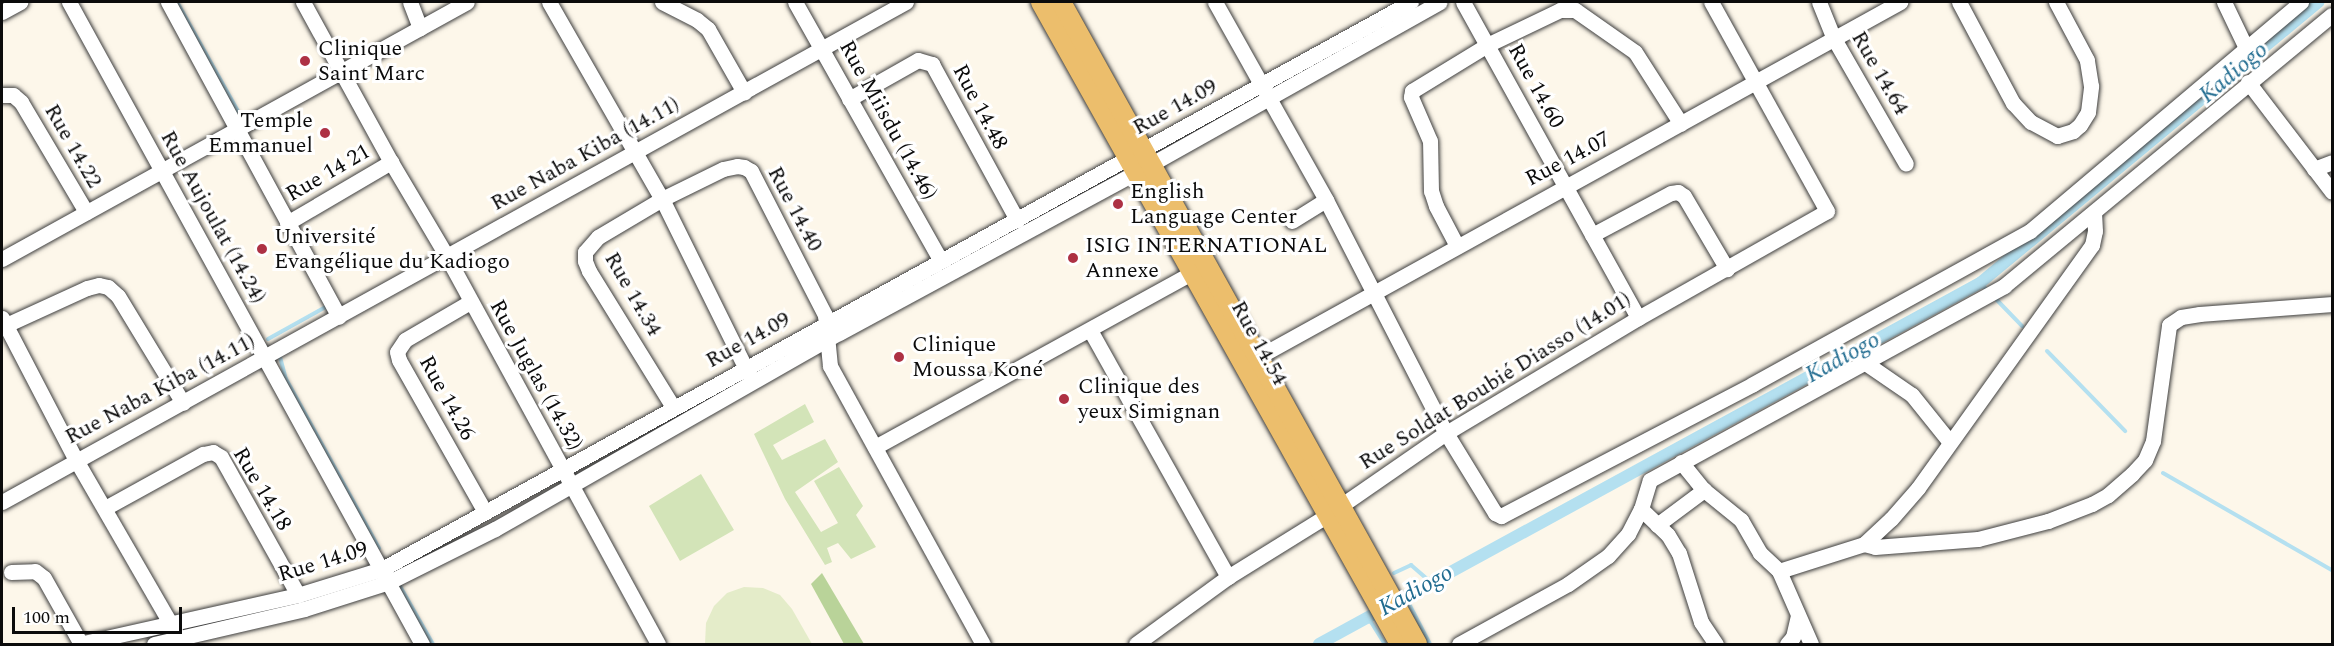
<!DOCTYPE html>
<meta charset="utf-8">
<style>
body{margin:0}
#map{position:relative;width:2334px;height:646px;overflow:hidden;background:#fdf7ea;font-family:Spectral,serif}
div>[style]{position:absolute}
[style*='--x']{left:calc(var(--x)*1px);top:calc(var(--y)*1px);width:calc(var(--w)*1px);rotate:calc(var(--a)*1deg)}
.green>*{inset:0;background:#d3e4b8}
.forest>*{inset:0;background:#b9d399}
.pitch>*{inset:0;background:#e4ecc9}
.stream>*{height:4px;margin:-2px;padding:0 2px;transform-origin:2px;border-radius:2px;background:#b4e0f0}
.canal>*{height:12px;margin:-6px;padding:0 6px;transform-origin:6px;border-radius:6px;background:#b4e0f0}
.roads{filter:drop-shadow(0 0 2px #3e3e3e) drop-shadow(0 0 2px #3e3e3e)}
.minor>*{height:15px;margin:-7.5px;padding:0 7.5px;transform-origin:7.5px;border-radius:7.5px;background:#fff}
.major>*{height:20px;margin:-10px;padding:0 10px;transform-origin:10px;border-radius:10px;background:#ecbe6c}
.dots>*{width:16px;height:16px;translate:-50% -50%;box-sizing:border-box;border:3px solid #fff;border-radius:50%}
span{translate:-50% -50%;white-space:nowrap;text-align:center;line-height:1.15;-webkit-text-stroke:6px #fff;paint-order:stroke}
.poi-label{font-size:22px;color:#0b0b0b}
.left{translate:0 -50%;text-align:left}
.right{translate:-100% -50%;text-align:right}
.street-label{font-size:22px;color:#0b0b0b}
.water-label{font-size:24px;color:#216c90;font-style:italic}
.frame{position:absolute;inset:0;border:3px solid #0b0b0b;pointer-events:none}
.scale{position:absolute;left:12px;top:607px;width:170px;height:27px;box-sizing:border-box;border:3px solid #0b0b0b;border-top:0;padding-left:8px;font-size:18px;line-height:21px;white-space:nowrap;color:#0b0b0b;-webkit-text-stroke:4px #fff;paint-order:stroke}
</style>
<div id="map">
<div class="green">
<i style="clip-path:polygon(805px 404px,814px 422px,773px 445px,782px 460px,825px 439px,838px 462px,795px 492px,821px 532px,838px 523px,814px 481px,839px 467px,863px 506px,856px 515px,876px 547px,851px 559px,838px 543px,827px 548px,832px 562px,825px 565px,785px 499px,754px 434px)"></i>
<i style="clip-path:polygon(701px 474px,734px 530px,680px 561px,649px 506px)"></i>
</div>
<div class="forest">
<i style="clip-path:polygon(822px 573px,864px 644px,844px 644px,811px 584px)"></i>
</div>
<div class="pitch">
<i style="clip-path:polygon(744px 587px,763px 588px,780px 595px,792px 609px,812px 644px,705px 644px,706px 623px,714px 606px,727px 593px)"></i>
</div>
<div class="stream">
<i style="--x:177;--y:2;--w:125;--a:60.8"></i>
<i style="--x:1980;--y:283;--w:11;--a:45"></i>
<i style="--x:1993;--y:296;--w:42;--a:46"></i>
<i style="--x:268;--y:339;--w:70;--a:-29.1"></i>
<i style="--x:2047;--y:351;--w:112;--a:45.7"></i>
<i style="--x:280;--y:357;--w:23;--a:75"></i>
<i style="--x:286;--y:379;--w:193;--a:61.2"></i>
<i style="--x:2163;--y:473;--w:195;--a:29.9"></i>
<i style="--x:1394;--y:573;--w:19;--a:-25"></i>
<i style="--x:1411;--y:565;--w:28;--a:41"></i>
<i style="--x:397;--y:581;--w:73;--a:60.3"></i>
<i style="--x:1408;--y:596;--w:6;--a:90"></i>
<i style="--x:1408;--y:602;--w:47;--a:62.4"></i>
<i style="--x:1365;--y:620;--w:6;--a:18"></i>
<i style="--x:1371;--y:622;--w:26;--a:58"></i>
</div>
<div class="canal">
<i style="--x:1319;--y:644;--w:753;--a:-28.64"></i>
<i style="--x:1980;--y:283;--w:440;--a:-39.7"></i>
</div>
<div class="roads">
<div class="minor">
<i style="--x:69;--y:2;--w:733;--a:61.2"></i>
<i style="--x:168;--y:2;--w:358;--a:61.5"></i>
<i style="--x:303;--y:2;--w:183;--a:61.2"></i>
<i style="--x:391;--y:162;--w:108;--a:59.4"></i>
<i style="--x:446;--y:255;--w:443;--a:61.4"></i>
<i style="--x:410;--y:2;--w:28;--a:69"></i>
<i style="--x:549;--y:2;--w:227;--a:60.2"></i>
<i style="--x:662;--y:199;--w:196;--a:63.7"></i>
<i style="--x:662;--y:2;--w:39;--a:27"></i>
<i style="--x:697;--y:20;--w:14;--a:39"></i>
<i style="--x:708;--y:29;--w:73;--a:60.3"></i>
<i style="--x:795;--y:2;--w:297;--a:60.6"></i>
<i style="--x:1215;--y:2;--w:227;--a:60.7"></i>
<i style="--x:1326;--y:200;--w:262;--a:62.8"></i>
<i style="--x:1446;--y:433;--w:94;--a:58.5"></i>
<i style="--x:1495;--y:513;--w:7;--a:27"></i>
<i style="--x:1501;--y:516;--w:284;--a:-27.6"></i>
<i style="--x:1753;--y:384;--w:316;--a:-28.9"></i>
<i style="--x:2030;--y:231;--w:355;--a:-40.2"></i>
<i style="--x:1463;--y:2;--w:361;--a:61"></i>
<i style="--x:1819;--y:2;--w:38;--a:68"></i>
<i style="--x:1833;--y:37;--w:146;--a:60.1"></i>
<i style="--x:1959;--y:2;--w:115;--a:61.9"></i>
<i style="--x:2013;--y:103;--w:26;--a:47"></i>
<i style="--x:2031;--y:122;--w:30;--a:28"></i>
<i style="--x:2057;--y:136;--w:17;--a:-17"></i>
<i style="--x:2073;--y:131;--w:9;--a:-41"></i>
<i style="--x:2080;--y:125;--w:15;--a:-58"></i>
<i style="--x:2088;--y:112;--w:26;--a:-83"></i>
<i style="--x:2091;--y:86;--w:26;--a:-99"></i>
<i style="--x:2087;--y:60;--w:66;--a:-118.1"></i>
<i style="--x:2224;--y:2;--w:53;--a:64.4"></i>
<i style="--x:2;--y:12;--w:21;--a:-29"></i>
<i style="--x:2248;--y:82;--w:138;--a:52.6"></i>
<i style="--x:2;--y:95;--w:11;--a:0"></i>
<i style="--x:13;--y:95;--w:11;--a:41"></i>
<i style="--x:21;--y:102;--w:128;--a:59.4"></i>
<i style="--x:849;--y:99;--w:79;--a:-29.5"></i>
<i style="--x:918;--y:60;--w:15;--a:16"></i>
<i style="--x:932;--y:64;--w:178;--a:61.4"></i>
<i style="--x:2314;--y:169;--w:19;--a:-21"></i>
<i style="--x:1292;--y:221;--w:40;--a:-32"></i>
<i style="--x:287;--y:223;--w:121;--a:-30.4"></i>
<i style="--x:1592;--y:235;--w:89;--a:-28"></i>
<i style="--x:1671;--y:193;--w:7;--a:-8"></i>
<i style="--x:1678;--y:192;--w:7;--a:34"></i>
<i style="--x:1684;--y:196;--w:85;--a:59.5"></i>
<i style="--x:1457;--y:246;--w:45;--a:-117.7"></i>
<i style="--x:1436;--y:206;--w:16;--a:-108"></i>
<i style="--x:1431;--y:191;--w:50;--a:-91.1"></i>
<i style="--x:1430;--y:141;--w:48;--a:-113.4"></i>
<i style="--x:1411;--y:97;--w:6;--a:-81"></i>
<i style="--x:1412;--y:91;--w:88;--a:-31.5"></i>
<i style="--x:1487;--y:45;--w:81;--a:-25.6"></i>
<i style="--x:1560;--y:10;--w:15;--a:0"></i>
<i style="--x:1575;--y:10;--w:73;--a:35"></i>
<i style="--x:1635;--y:52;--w:85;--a:57.4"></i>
<i style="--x:2;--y:259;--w:531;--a:-28.93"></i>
<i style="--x:470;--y:302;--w:75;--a:149.7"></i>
<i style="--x:405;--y:340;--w:14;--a:124"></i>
<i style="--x:397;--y:352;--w:8;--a:76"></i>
<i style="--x:399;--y:360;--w:175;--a:60.5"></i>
<i style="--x:2;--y:318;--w:160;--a:62.5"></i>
<i style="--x:76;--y:460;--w:200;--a:60"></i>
<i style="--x:6;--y:325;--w:89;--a:-24.6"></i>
<i style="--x:87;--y:288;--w:12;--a:-14"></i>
<i style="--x:99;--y:285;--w:9;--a:13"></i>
<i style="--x:108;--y:287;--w:13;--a:42"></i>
<i style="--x:118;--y:296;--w:125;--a:58.7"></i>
<i style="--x:1090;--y:330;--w:283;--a:60.8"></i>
<i style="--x:1258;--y:357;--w:734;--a:-28.94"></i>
<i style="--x:1864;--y:362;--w:58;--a:34.5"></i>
<i style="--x:1912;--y:395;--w:59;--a:51.2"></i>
<i style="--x:673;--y:407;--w:160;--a:-121.7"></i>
<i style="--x:589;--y:271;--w:11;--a:-112"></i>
<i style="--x:585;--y:261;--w:9;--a:-90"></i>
<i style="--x:585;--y:252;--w:20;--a:-49"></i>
<i style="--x:598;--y:237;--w:74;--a:-30.7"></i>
<i style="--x:662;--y:199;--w:68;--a:-26.2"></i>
<i style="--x:723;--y:169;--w:14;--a:-12"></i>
<i style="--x:737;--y:166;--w:7;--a:8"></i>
<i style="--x:744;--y:167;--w:8;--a:30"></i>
<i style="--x:751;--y:171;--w:162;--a:62.8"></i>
<i style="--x:825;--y:315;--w:51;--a:84.4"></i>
<i style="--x:830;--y:366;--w:317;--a:61.2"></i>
<i style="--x:875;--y:447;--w:363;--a:-28.8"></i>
<i style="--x:1681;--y:462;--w:36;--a:51"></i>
<i style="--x:1704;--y:490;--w:48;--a:39"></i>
<i style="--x:1741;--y:520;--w:38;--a:60"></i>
<i style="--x:1760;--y:553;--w:26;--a:43"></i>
<i style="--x:1779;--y:571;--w:80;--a:66.3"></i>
<i style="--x:2;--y:502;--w:1033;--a:-28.95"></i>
<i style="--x:105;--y:508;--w:112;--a:-28.9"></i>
<i style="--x:203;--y:454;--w:10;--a:-11"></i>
<i style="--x:213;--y:452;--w:9;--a:32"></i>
<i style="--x:221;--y:457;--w:158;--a:60.8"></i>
<i style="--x:1641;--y:509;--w:37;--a:44"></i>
<i style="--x:1668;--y:535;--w:21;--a:59"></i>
<i style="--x:1679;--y:553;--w:72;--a:72.3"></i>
<i style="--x:1701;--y:622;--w:27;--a:56"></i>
<i style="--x:1657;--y:525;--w:59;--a:-36.7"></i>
<i style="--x:1864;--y:544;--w:11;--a:15"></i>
<i style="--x:1875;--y:547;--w:103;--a:-4.4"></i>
<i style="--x:1978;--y:539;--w:72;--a:-14.4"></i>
<i style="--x:2048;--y:521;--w:47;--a:-21.1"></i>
<i style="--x:2092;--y:504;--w:18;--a:-29"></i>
<i style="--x:2108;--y:495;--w:32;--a:-41"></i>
<i style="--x:2132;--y:474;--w:19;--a:-47"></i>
<i style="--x:2145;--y:460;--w:21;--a:-67"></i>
<i style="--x:2153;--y:441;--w:117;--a:-82.1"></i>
<i style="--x:2169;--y:325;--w:14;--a:-34"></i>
<i style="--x:2181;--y:317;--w:19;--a:-9"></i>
<i style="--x:2200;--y:314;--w:132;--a:-4.3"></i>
<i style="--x:1779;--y:571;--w:89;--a:-17.6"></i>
<i style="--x:1864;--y:544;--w:37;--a:-43"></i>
<i style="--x:1891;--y:519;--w:41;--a:-48.9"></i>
<i style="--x:1918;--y:488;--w:299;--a:-54.4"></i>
<i style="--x:2092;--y:245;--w:14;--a:-78"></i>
<i style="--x:2095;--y:231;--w:18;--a:-93"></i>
<i style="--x:11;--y:572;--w:24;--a:-2"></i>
<i style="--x:35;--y:571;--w:11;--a:38"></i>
<i style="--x:44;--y:578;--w:76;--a:60.7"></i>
<i style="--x:79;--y:644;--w:224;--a:-12.6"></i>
<i style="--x:298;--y:595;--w:88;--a:-17.2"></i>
<i style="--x:382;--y:569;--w:1175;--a:-28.86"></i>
<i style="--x:154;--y:644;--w:154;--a:-13.1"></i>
<i style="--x:304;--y:609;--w:89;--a:-17.6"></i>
<i style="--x:389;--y:582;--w:119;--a:-26.6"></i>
<i style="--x:495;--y:529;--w:396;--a:-29.7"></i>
<i style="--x:839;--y:333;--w:339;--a:-28.4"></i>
<i style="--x:1137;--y:172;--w:347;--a:-29.3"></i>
<i style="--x:1136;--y:644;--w:114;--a:-36.1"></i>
<i style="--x:1228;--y:577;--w:115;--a:-31.9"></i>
<i style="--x:1326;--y:516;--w:146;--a:-34.7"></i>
<i style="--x:1446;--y:433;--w:224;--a:-30.9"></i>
<i style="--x:1638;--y:318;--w:217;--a:-29.5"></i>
<i style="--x:1827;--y:211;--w:239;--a:-119"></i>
<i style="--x:1459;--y:644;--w:124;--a:-28.8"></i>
<i style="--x:1568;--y:584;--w:49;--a:-35"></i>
<i style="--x:1608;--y:556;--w:30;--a:-48"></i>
<i style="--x:1628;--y:534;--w:28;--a:-63"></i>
<i style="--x:1641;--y:509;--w:30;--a:-73"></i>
<i style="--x:1650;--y:480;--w:404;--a:-28.7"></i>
<i style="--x:2004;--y:286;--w:425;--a:-39.6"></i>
<i style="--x:1787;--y:644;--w:9;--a:-49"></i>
<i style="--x:1793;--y:637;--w:22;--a:-77"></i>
</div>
<div class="major">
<i style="--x:1041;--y:2;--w:736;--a:60.79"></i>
<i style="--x:1061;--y:2;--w:734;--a:60.99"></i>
</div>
</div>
<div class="dots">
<i style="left:305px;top:61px;background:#ad3144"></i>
<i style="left:325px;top:133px;background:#ad3144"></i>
<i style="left:1118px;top:204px;background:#ad3144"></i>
<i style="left:262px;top:249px;background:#ad3144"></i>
<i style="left:1073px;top:258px;background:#ad3144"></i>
<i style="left:899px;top:357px;background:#ad3144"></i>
<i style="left:1064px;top:399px;background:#ad3144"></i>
</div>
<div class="poi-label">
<span class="left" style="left:318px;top:61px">Clinique<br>Saint Marc</span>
<span class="right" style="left:313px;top:133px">Temple<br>Emmanuel</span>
<span class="left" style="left:1130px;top:204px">English<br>Language Center</span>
<span class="left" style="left:274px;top:249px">Université<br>Evangélique du Kadiogo</span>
<span class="left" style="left:1085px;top:258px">ISIG INTERNATIONAL<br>Annexe</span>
<span class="left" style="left:912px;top:357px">Clinique<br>Moussa Koné</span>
<span class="left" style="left:1078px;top:399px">Clinique des<br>yeux Simignan</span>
</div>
<div class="street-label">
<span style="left:1880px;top:73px;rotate:60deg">Rue 14.64</span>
<span style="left:1536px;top:86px;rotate:61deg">Rue 14.60</span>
<span style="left:980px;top:107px;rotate:62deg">Rue 14.48</span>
<span style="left:1175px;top:107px;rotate:-29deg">Rue 14.09</span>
<span style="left:888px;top:120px;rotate:61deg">Rue Miisdu (14.46)</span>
<span style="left:73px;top:146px;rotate:60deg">Rue 14.22</span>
<span style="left:585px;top:154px;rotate:-29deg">Rue Naba Kiba (14.11)</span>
<span style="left:1568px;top:159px;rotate:-28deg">Rue 14.07</span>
<span style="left:328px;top:173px;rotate:-30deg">Rue 14 21</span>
<span style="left:795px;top:209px;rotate:62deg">Rue 14.40</span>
<span style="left:213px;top:217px;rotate:61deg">Rue Aujoulat (14.24)</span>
<span style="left:633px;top:294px;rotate:60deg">Rue 14.34</span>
<span style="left:748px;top:340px;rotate:-29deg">Rue 14.09</span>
<span style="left:1259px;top:343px;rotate:61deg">Rue 14.54</span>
<span style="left:536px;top:375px;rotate:61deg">Rue Juglas (14.32)</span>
<span style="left:1495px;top:381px;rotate:-32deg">Rue Soldat Boubié Diasso (14.01)</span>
<span style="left:160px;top:389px;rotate:-28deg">Rue Naba Kiba (14.11)</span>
<span style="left:447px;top:398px;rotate:61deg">Rue 14.26</span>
<span style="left:262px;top:489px;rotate:59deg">Rue 14.18</span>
<span style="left:323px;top:562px;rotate:-17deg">Rue 14.09</span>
</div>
<div class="water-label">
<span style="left:2234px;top:73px;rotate:-40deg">Kadiogo</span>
<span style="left:1843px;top:358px;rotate:-29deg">Kadiogo</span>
<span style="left:1416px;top:591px;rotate:-29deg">Kadiogo</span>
</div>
<div class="frame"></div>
<div class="scale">100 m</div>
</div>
